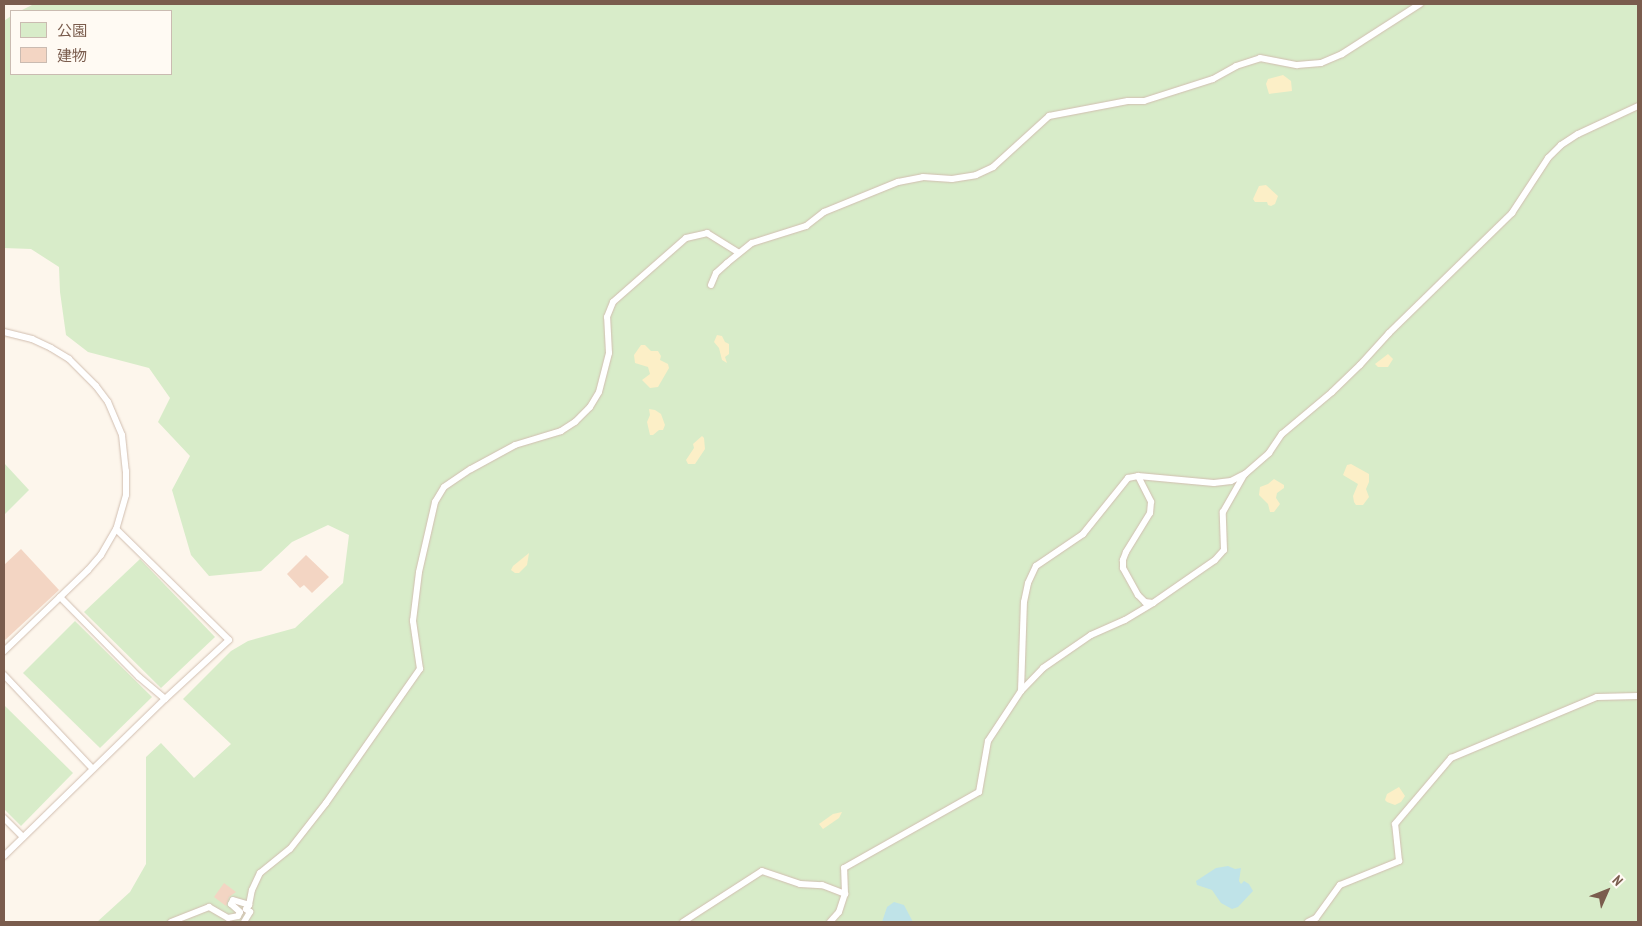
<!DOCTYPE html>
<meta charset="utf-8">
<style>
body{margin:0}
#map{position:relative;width:1642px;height:926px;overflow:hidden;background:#fdf6ec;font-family:"PT Sans Narrow","Noto Sans JP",sans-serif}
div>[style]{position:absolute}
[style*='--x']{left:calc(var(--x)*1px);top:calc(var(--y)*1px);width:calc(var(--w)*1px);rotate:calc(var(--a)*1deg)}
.green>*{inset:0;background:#d8ecc9}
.sand>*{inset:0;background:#fcefc7}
.water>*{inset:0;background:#bfe3e8}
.building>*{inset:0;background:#f3d5c3}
.roads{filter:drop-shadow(0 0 1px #d1beb0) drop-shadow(0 0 1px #d1beb0)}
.lane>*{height:6px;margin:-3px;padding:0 3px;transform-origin:3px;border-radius:3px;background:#fff}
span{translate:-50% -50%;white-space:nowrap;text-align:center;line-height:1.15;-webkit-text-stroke:4px #fffaf3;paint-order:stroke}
.frame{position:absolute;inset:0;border:5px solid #7a5c4d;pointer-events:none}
.legend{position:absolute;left:10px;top:10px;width:162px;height:65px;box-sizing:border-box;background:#fffaf3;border:1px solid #cabbb1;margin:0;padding:6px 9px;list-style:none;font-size:15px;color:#7a5c4d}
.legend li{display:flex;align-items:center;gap:10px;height:25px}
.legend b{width:25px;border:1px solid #cabbb1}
.north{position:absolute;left:1582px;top:866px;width:50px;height:50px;-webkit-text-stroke:4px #fffaf3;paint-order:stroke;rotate:46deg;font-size:14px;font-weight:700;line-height:20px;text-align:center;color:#7a5c4d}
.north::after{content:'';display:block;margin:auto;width:18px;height:22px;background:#7a5c4d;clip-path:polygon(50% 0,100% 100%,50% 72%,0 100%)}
</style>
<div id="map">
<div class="green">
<i style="clip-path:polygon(34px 4px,1638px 4px,1638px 922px,97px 922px,130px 892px,146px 864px,146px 757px,161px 743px,194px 778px,231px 744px,183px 699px,231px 651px,248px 641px,295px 628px,343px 583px,349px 535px,328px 525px,292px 542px,261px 571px,209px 576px,191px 555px,172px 490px,190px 456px,158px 422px,170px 398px,149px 368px,88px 352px,66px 335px,60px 292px,59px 267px,31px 249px,4px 248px,4px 21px,11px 16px,11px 74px,171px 74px,171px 11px,20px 11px)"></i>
<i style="clip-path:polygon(4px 463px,29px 490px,4px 515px)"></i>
<i style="clip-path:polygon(140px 559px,215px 637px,161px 688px,84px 612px)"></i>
<i style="clip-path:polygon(75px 621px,152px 697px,100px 748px,23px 673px)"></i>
<i style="clip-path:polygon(4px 705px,73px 773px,21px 826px,4px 809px)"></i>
</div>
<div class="sand">
<i style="clip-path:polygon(1283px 75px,1291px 81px,1292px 91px,1269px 94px,1266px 84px,1268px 79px)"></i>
<i style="clip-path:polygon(1266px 185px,1278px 196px,1275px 204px,1271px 206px,1268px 205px,1267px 202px,1255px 202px,1253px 199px,1259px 186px)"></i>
<i style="clip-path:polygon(717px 335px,722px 336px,725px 342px,729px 344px,729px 354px,725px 357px,727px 363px,722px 360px,719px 348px,714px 342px)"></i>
<i style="clip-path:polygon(641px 345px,645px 345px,651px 351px,658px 351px,661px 356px,660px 360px,668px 364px,669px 368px,658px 387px,650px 388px,642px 380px,650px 374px,648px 367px,635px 363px,634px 355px)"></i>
<i style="clip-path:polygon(1388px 354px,1393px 359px,1388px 367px,1378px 367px,1375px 364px)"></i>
<i style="clip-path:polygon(649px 409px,655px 410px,661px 414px,665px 425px,663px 430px,659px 430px,653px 435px,650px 435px,647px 422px,650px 415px)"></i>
<i style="clip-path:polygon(702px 436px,704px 438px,705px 449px,695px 464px,688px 464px,686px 460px,694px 448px,693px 444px)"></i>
<i style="clip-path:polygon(1351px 464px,1369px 474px,1369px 482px,1366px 489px,1369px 497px,1363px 505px,1356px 505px,1354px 502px,1353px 496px,1358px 484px,1343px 475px,1347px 465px)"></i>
<i style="clip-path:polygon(1274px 479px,1284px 485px,1284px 488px,1277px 493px,1276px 498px,1280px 504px,1274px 512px,1270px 512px,1268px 504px,1259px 495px,1260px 487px,1268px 484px)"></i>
<i style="clip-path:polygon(529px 553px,527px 565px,519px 573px,515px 573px,511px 570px,513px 566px)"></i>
<i style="clip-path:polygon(1399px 787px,1405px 796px,1401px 802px,1395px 805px,1387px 802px,1385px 800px,1387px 794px)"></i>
<i style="clip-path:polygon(842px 812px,839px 818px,823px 829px,819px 824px,833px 814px)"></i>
</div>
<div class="water">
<i style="clip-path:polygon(1228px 866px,1235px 869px,1241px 868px,1239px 881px,1241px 884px,1244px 881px,1249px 884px,1253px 891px,1238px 907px,1232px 909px,1221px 903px,1212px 890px,1197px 885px,1196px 881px,1216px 868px)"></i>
<i style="clip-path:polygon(894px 902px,904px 905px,913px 922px,882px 922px,887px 907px)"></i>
</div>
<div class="building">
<i style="clip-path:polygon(21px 549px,59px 590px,4px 641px,4px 565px)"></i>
<i style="clip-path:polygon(306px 555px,329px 577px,312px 593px,304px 585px,300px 588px,287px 574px)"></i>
<i style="clip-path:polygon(224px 883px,236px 892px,229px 897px,226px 906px,214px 897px)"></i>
</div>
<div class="roads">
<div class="lane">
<i style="--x:711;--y:285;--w:13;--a:-67"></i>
<i style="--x:716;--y:273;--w:15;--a:-42"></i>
<i style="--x:727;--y:263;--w:32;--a:-39"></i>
<i style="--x:752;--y:243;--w:57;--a:-17.5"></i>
<i style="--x:806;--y:226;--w:23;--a:-38"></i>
<i style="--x:824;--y:212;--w:80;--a:-22.1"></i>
<i style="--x:898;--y:182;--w:25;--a:-11"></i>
<i style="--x:923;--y:177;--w:29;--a:4"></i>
<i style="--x:952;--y:179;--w:24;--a:-9"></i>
<i style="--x:976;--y:175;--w:19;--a:-25"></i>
<i style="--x:993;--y:167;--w:76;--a:-42.3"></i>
<i style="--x:1049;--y:116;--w:80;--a:-10.8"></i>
<i style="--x:1128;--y:101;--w:16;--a:0"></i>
<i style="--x:1144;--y:101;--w:72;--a:-17.7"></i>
<i style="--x:1213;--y:79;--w:26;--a:-29"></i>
<i style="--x:1236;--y:66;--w:25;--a:-18"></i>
<i style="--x:1260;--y:58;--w:38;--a:11"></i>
<i style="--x:1297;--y:65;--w:24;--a:-5"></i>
<i style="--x:1321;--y:63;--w:23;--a:-23"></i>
<i style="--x:1342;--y:54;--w:93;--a:-32.7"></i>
<i style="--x:4;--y:332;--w:29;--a:14"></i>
<i style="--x:32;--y:339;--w:21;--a:25"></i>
<i style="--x:51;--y:348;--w:21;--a:31"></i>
<i style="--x:69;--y:359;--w:38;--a:45"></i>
<i style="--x:96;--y:386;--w:20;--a:53"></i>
<i style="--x:108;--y:402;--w:36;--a:67"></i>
<i style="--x:122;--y:435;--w:36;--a:84"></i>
<i style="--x:126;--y:471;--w:24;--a:90"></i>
<i style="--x:126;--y:495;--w:35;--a:106"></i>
<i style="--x:116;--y:529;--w:30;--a:120"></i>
<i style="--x:101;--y:555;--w:20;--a:131"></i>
<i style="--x:88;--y:570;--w:117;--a:136"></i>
<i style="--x:1138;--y:476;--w:29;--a:63"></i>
<i style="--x:1151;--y:502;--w:11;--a:95"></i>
<i style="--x:1150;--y:513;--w:46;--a:121.6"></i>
<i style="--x:1126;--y:552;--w:9;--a:111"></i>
<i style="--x:1123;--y:560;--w:8;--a:90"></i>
<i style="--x:1123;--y:568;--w:31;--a:61"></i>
<i style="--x:1138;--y:595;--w:10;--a:45"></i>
<i style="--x:1145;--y:602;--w:8;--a:7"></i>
<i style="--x:60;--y:597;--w:112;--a:45.4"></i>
<i style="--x:139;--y:677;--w:34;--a:40"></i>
<i style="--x:4;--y:675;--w:129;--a:46.6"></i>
<i style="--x:1021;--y:691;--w:32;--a:-46"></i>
<i style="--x:1043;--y:668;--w:58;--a:-34.5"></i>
<i style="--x:1091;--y:635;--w:37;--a:-24"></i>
<i style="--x:1125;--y:620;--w:33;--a:-31"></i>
<i style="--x:1153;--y:603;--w:75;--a:-34.7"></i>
<i style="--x:1215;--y:560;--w:13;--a:-48"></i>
<i style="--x:1224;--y:550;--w:38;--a:-92"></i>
<i style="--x:1223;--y:512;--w:43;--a:-60.4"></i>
<i style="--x:4;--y:818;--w:27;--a:45"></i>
<i style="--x:4;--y:856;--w:225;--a:-44.3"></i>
<i style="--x:165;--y:699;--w:87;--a:-42.7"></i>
<i style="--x:229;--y:640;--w:158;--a:-135.5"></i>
<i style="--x:171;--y:922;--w:41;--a:-21.5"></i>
<i style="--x:209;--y:907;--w:22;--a:30"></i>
<i style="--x:228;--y:918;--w:10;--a:-11"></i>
<i style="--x:238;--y:916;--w:4;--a:-63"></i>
<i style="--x:240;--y:912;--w:12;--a:-138"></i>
<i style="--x:231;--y:904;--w:4;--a:-63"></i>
<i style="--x:233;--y:900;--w:17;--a:17"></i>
<i style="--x:249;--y:905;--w:15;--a:-79"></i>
<i style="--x:252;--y:890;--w:19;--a:-65"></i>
<i style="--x:260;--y:873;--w:38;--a:-39"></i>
<i style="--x:290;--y:849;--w:58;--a:-52"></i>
<i style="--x:326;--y:803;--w:164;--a:-55"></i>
<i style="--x:420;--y:669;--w:49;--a:-98.3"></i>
<i style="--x:413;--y:621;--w:49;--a:-83"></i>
<i style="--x:419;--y:572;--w:72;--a:-77.1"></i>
<i style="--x:435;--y:502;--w:17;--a:-59"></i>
<i style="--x:444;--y:487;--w:32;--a:-34"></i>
<i style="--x:471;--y:469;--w:50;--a:-28.6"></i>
<i style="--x:515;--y:445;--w:48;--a:-16.9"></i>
<i style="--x:561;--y:431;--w:17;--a:-33"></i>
<i style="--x:575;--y:422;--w:21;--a:-45"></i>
<i style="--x:590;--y:407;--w:17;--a:-59"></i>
<i style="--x:599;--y:392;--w:40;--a:-75.6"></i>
<i style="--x:609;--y:353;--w:36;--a:-93"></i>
<i style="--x:607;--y:317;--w:16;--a:-68"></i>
<i style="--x:613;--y:302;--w:97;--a:-41.2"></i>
<i style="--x:686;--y:238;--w:22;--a:-13"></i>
<i style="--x:707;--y:233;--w:36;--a:32"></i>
<i style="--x:244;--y:922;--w:12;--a:-59"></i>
<i style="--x:250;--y:912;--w:5;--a:-143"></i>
<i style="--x:246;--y:909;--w:5;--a:-53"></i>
<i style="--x:683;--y:922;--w:94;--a:-32.8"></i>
<i style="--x:762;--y:871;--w:40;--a:18.9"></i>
<i style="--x:800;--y:884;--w:22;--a:3"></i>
<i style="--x:822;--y:885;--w:25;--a:21"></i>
<i style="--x:830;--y:922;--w:13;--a:-48"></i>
<i style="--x:839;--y:912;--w:19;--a:-72"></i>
<i style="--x:845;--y:894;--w:26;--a:-92"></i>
<i style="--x:844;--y:868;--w:155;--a:-29.4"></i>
<i style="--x:979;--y:792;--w:52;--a:-80"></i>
<i style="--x:988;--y:741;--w:60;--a:-56.6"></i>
<i style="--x:1021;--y:691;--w:89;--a:-88.1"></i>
<i style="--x:1024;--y:602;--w:19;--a:-78"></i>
<i style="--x:1028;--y:583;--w:19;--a:-65"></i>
<i style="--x:1036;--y:566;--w:57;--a:-34.2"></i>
<i style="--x:1083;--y:534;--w:72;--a:-51.2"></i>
<i style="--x:1128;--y:478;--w:10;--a:-11"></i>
<i style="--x:1138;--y:476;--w:76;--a:5.3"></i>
<i style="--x:1214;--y:483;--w:17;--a:-7"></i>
<i style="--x:1231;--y:481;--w:16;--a:-27"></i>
<i style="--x:1245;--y:474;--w:32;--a:-41"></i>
<i style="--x:1269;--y:453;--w:23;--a:-56"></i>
<i style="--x:1282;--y:434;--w:65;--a:-40"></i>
<i style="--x:1332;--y:392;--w:39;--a:-44"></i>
<i style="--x:1360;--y:365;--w:43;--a:-47.8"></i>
<i style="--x:1389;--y:333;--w:172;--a:-44.3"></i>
<i style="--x:1512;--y:213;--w:66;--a:-56.8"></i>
<i style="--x:1548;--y:158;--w:18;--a:-45"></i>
<i style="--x:1561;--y:145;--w:20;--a:-33"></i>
<i style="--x:1578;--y:134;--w:66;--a:-25"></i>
<i style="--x:1308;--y:922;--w:9;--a:-27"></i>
<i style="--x:1316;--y:918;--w:41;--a:-54"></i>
<i style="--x:1340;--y:885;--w:64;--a:-22.1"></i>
<i style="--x:1399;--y:861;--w:37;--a:-96"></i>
<i style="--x:1395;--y:824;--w:87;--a:-49.7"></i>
<i style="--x:1451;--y:758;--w:158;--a:-22.7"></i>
<i style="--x:1597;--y:697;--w:41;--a:-1.4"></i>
</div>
</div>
<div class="frame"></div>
<ul class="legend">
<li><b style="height:14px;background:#d8ecc9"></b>公園</li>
<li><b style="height:14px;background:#f3d5c3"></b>建物</li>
</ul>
<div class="north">N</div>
</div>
